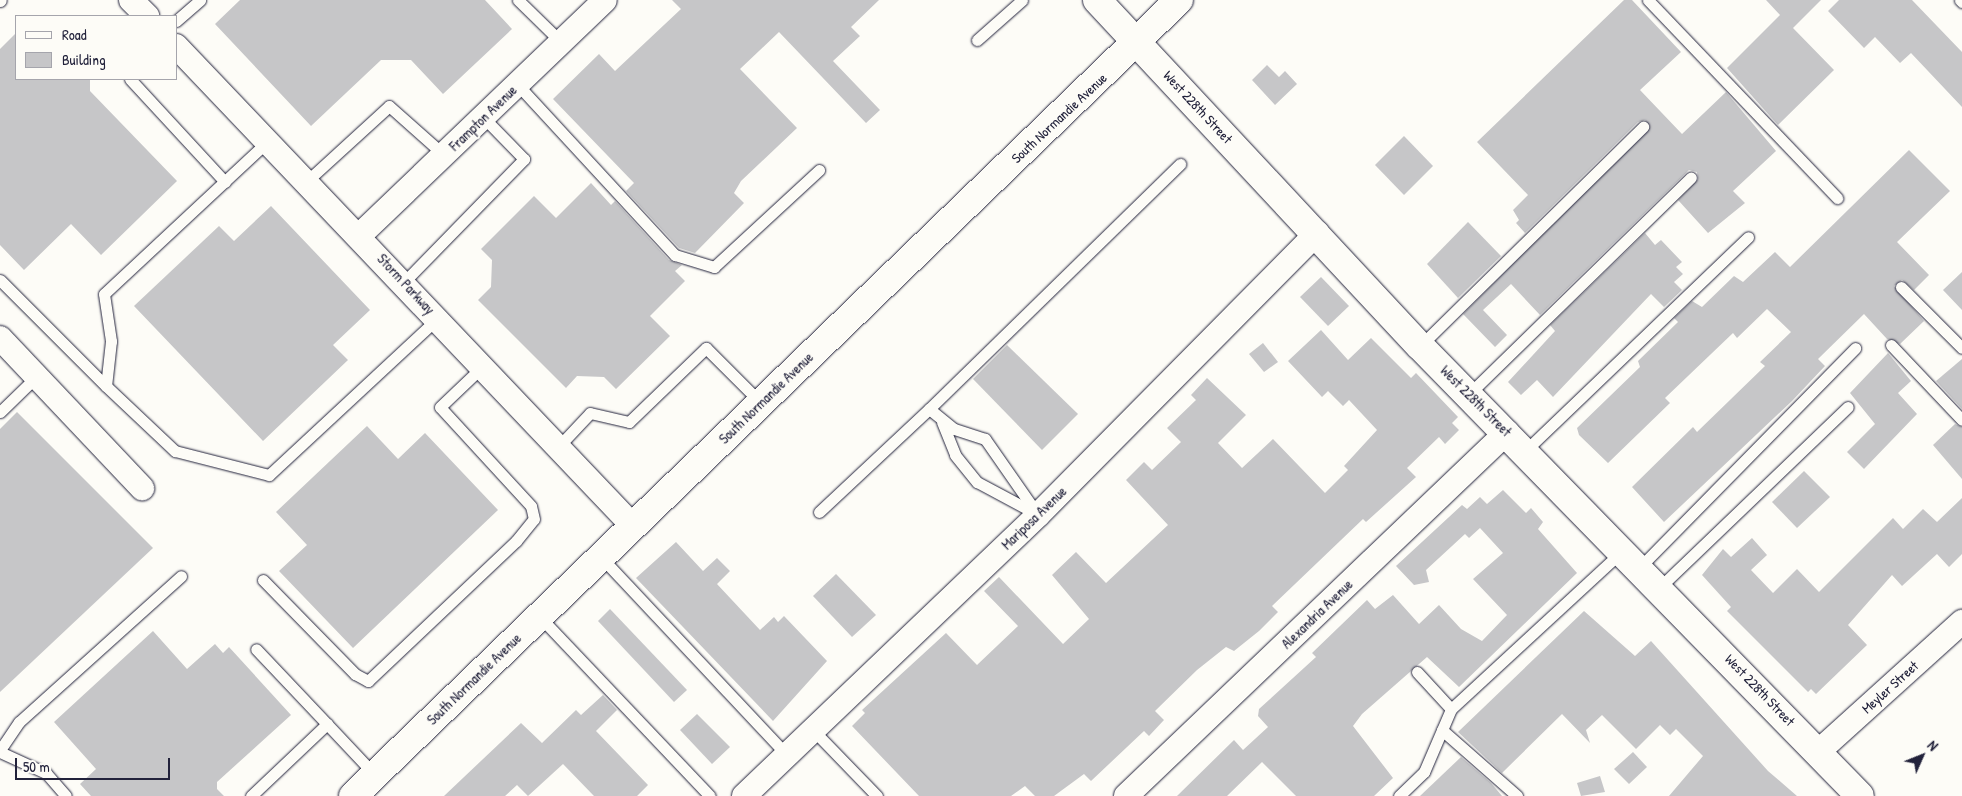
<!DOCTYPE html>
<style>
body{margin:0}
#map{position:relative;width:1962px;height:796px;overflow:hidden;background:#fdfcf7;font-family:"Patrick Hand",sans-serif}
div>[style]{position:absolute}
[style*='--x']{left:calc(var(--x)*1px);top:calc(var(--y)*1px);width:calc(var(--w)*1px);rotate:calc(var(--a)*1deg)}
.building>*{inset:0;background:#c6c6c8}
.roads{filter:drop-shadow(0 0 1px #22223b) drop-shadow(0 0 1px #22223b)}
.service>*{height:11px;margin:-5.5px;padding:0 5.5px;transform-origin:5.5px;border-radius:5.5px;background:#fdfcf7}
.minor>*{height:24px;margin:-12px;padding:0 12px;transform-origin:12px;border-radius:12px;background:#fdfcf7}
.tertiary>*{height:28px;margin:-14px;padding:0 14px;transform-origin:14px;border-radius:14px;background:#fdfcf7}
.primary>*{height:28px;margin:-14px;padding:0 14px;transform-origin:14px;border-radius:14px;background:#fdfcf7}
span{translate:-50% -50%;white-space:nowrap;text-align:center;line-height:1.15;-webkit-text-stroke:4.5px #fdfcf7;paint-order:stroke}
.street-label{font-size:14px;color:#22223b}
.legend{position:absolute;left:15px;top:15px;width:162px;height:65px;box-sizing:border-box;background:#fdfcf7;border:1px solid #a5a5ac;margin:0;padding:6px 9px;list-style:none;font-size:15px;color:#22223b}
.legend li{display:flex;align-items:center;gap:10px;height:25px}
.legend b{width:25px;border:1px solid #a5a5ac}
.north{position:absolute;left:1897px;top:731px;width:50px;height:50px;-webkit-text-stroke:4px #fdfcf7;paint-order:stroke;rotate:46deg;font-size:14px;font-weight:700;line-height:20px;text-align:center;color:#22223b}
.north::after{content:'';display:block;margin:auto;width:18px;height:22px;background:#22223b;clip-path:polygon(50% 0,100% 100%,50% 72%,0 100%)}
.scale{position:absolute;left:15px;top:758px;width:155px;height:22px;box-sizing:border-box;border:2px solid #22223b;border-top:0;padding-left:6px;font-size:15px;line-height:18px;white-space:nowrap;color:#22223b;-webkit-text-stroke:4px #fdfcf7;paint-order:stroke}
</style>
<div id="map">
<div class="building">
<i style="clip-path:polygon(240px 0,485px 0,512px 29px,443px 94px,411px 60px,381px 60px,311px 126px,215px 24px)"></i>
<i style="clip-path:polygon(672px 0,879px 0,851px 27px,860px 36px,833px 61px,880px 110px,866px 123px,779px 32px,740px 69px,797px 128px,741px 181px,734px 193px,744px 203px,695px 253px,679px 248px,626px 191px,634px 183px,553px 99px,599px 54px,615px 71px,681px 9px)"></i>
<i style="clip-path:polygon(1624px 0,1632px 0,1681px 52px,1640px 90px,1682px 134px,1726px 92px,1776px 151px,1733px 191px,1745px 203px,1708px 233px,1678px 200px,1698px 179px,1697px 172px,1689px 170px,1540px 315px,1511px 284px,1483px 310px,1507px 335px,1495px 347px,1463px 314px,1650px 126px,1645px 120px,1638px 122px,1525px 233px,1516px 223px,1519px 220px,1513px 210px,1528px 195px,1477px 142px)"></i>
<i style="clip-path:polygon(1766px 0,1821px 0,1793px 28px,1834px 70px,1778px 125px,1727px 68px,1780px 15px)"></i>
<i style="clip-path:polygon(1839px 0,1912px 0,1962px 52px,1962px 107px,1911px 53px,1900px 63px,1875px 37px,1864px 48px,1828px 11px)"></i>
<i style="clip-path:polygon(16px 33px,16px 79px,90px 79px,90px 91px,177px 181px,101px 255px,71px 224px,24px 270px,0 245px,0 49px)"></i>
<i style="clip-path:polygon(1267px 65px,1279px 77px,1285px 71px,1297px 84px,1275px 105px,1252px 80px)"></i>
<i style="clip-path:polygon(1404px 136px,1433px 166px,1404px 195px,1375px 165px)"></i>
<i style="clip-path:polygon(1909px 150px,1950px 191px,1897px 242px,1929px 275px,1914px 290px,1902px 280px,1894px 286px,1924px 321px,1900px 344px,1887px 339px,1864px 314px,1818px 359px,1825px 366px,1792px 401px,1664px 522px,1632px 487px,1693px 427px,1697px 432px,1765px 366px,1760px 362px,1791px 332px,1767px 309px,1737px 338px,1733px 333px,1665px 398px,1670px 403px,1608px 463px,1579px 435px,1577px 428px,1640px 367px,1638px 361px,1678px 322px,1674px 318px,1692px 301px,1702px 307px,1734px 276px,1743px 282px,1775px 252px,1790px 267px)"></i>
<i style="clip-path:polygon(591px 183px,611px 205px,615px 201px,669px 260px,682px 265px,675px 271px,685px 281px,650px 316px,670px 336px,616px 389px,604px 377px,577px 376px,566px 388px,478px 300px,491px 287px,492px 260px,481px 249px,534px 196px,556px 218px)"></i>
<i style="clip-path:polygon(271px 206px,370px 310px,333px 345px,348px 360px,263px 441px,134px 306px,219px 226px,234px 241px)"></i>
<i style="clip-path:polygon(1468px 222px,1501px 256px,1458px 298px,1427px 264px)"></i>
<i style="clip-path:polygon(1645px 233px,1655px 245px,1661px 240px,1682px 262px,1676px 267px,1683px 274px,1674px 282px,1682px 290px,1664px 307px,1651px 294px,1553px 397px,1537px 380px,1521px 395px,1508px 382px,1555px 331px,1550px 325px)"></i>
<i style="clip-path:polygon(1962px 272px,1962px 310px,1943px 290px)"></i>
<i style="clip-path:polygon(1321px 277px,1349px 306px,1328px 326px,1300px 297px)"></i>
<i style="clip-path:polygon(1321px 330px,1348px 360px,1371px 338px,1411px 378px,1416px 373px,1458px 417px,1452px 423px,1459px 430px,1445px 444px,1439px 437px,1407px 468px,1416px 477px,1366px 522px,1363px 519px,1272px 606px,1278px 612px,1259px 631px,1234px 651px,1226px 647px,1197px 670px,1155px 711px,1164px 720px,1149px 736px,1144px 731px,1091px 781px,1084px 774px,1054px 796px,1035px 796px,1025px 786px,1011px 796px,919px 796px,852px 726px,865px 713px,862px 710px,946px 633px,977px 665px,1018px 626px,984px 591px,999px 577px,1063px 644px,1089px 619px,1052px 575px,1076px 552px,1106px 583px,1168px 525px,1126px 480px,1144px 462px,1152px 470px,1181px 442px,1167px 428px,1196px 400px,1191px 395px,1207px 378px,1246px 415px,1218px 443px,1242px 468px,1273px 439px,1325px 493px,1348px 470px,1344px 466px,1377px 430px,1349px 400px,1343px 406px,1328px 391px,1322px 397px,1288px 361px)"></i>
<i style="clip-path:polygon(1263px 343px,1278px 362px,1264px 372px,1249px 354px)"></i>
<i style="clip-path:polygon(1007px 345px,1078px 414px,1042px 450px,973px 379px)"></i>
<i style="clip-path:polygon(1888px 353px,1911px 381px,1898px 393px,1917px 414px,1864px 469px,1847px 452px,1875px 424px,1850px 393px)"></i>
<i style="clip-path:polygon(1962px 359px,1962px 409px,1936px 381px)"></i>
<i style="clip-path:polygon(17px 412px,153px 548px,0 692px,0 429px)"></i>
<i style="clip-path:polygon(1955px 424px,1962px 427px,1962px 479px,1933px 445px)"></i>
<i style="clip-path:polygon(367px 426px,398px 459px,425px 433px,498px 510px,353px 648px,279px 571px,307px 545px,276px 512px)"></i>
<i style="clip-path:polygon(1804px 471px,1830px 497px,1797px 528px,1772px 502px)"></i>
<i style="clip-path:polygon(1503px 490px,1526px 513px,1531px 508px,1543px 522px,1538px 529px,1577px 573px,1459px 687px,1427px 657px,1362px 714px,1353px 726px,1393px 778px,1374px 796px,1296px 796px,1262px 762px,1227px 796px,1177px 796px,1234px 740px,1243px 750px,1268px 727px,1258px 716px,1259px 709px,1316px 657px,1312px 653px,1367px 600px,1375px 609px,1393px 595px,1419px 624px,1439px 605px,1461px 629px,1482px 641px,1507px 615px,1473px 579px,1503px 553px,1480px 528px,1469px 538px,1465px 534px,1426px 570px,1429px 582px,1414px 585px,1396px 566px,1462px 505px,1467px 509px,1480px 497px,1487px 504px)"></i>
<i style="clip-path:polygon(1962px 498px,1962px 554px,1949px 567px,1937px 554px,1902px 586px,1892px 575px,1848px 625px,1867px 645px,1816px 694px,1811px 689px,1808px 692px,1727px 611px,1731px 607px,1702px 575px,1723px 549px,1731px 557px,1752px 538px,1767px 555px,1751px 570px,1773px 593px,1797px 569px,1819px 592px,1893px 518px,1903px 529px,1923px 509px,1937px 522px)"></i>
<i style="clip-path:polygon(676px 542px,703px 571px,717px 558px,730px 571px,717px 584px,760px 630px,774px 617px,778px 622px,784px 616px,827px 661px,773px 721px,636px 578px)"></i>
<i style="clip-path:polygon(836px 574px,876px 615px,852px 637px,813px 596px)"></i>
<i style="clip-path:polygon(610px 609px,687px 690px,674px 702px,598px 621px)"></i>
<i style="clip-path:polygon(1584px 611px,1635px 656px,1651px 641px,1768px 771px,1797px 796px,1669px 796px,1703px 756px,1676px 729px,1670px 735px,1660px 725px,1636px 749px,1602px 715px,1586px 730px,1590px 743px,1562px 714px,1502px 773px,1458px 732px)"></i>
<i style="clip-path:polygon(153px 631px,187px 669px,215px 644px,223px 653px,229px 647px,291px 715px,217px 782px,217px 789px,224px 796px,91px 796px,80px 784px,96px 769px,54px 722px)"></i>
<i style="clip-path:polygon(603px 695px,617px 710px,596px 731px,648px 785px,637px 796px,594px 796px,563px 764px,528px 796px,517px 785px,505px 796px,444px 796px,521px 723px,542px 743px,576px 710px,581px 715px)"></i>
<i style="clip-path:polygon(697px 714px,730px 747px,712px 764px,680px 730px)"></i>
<i style="clip-path:polygon(1633px 752px,1647px 767px,1629px 784px,1614px 769px)"></i>
<i style="clip-path:polygon(1461px 757px,1491px 783px,1502px 796px,1420px 796px)"></i>
<i style="clip-path:polygon(1600px 776px,1605px 792px,1581px 796px,1577px 783px)"></i>
</div>
<div class="roads">
<div class="service">
<i style="--x:518;--y:0;--w:60;--a:44.3"></i>
<i style="--x:1648;--y:0;--w:274;--a:46.3"></i>
<i style="--x:1960;--y:0;--w:3;--a:45"></i>
<i style="--x:0;--y:1;--w:1;--a:-45"></i>
<i style="--x:176;--y:21;--w:32;--a:-41"></i>
<i style="--x:977;--y:40;--w:60;--a:-41.6"></i>
<i style="--x:130;--y:79;--w:140;--a:47.3"></i>
<i style="--x:517;--y:84;--w:233;--a:47.3"></i>
<i style="--x:675;--y:255;--w:41;--a:17.1"></i>
<i style="--x:714;--y:267;--w:143;--a:-42.7"></i>
<i style="--x:268;--y:141;--w:224;--a:137"></i>
<i style="--x:104;--y:294;--w:48;--a:81.5"></i>
<i style="--x:111;--y:341;--w:45;--a:96.3"></i>
<i style="--x:106;--y:386;--w:95;--a:43.3"></i>
<i style="--x:175;--y:451;--w:97;--a:14.3"></i>
<i style="--x:269;--y:475;--w:231;--a:-42.9"></i>
<i style="--x:307;--y:181;--w:111;--a:-42.4"></i>
<i style="--x:389;--y:106;--w:74;--a:41.7"></i>
<i style="--x:0;--y:280;--w:150;--a:45"></i>
<i style="--x:404;--y:282;--w:172;--a:-45.7"></i>
<i style="--x:524;--y:159;--w:59;--a:-134.3"></i>
<i style="--x:1901;--y:287;--w:86;--a:45"></i>
<i style="--x:1891;--y:345;--w:103;--a:46.6"></i>
<i style="--x:1420;--y:346;--w:313;--a:-44.5"></i>
<i style="--x:1469;--y:394;--w:310;--a:-44.3"></i>
<i style="--x:0;--y:412;--w:50;--a:-44.2"></i>
<i style="--x:942;--y:422;--w:35;--a:68"></i>
<i style="--x:955;--y:455;--w:35;--a:51"></i>
<i style="--x:977;--y:482;--w:66;--a:28.1"></i>
<i style="--x:559;--y:446;--w:45;--a:-46.8"></i>
<i style="--x:590;--y:413;--w:40;--a:13"></i>
<i style="--x:629;--y:422;--w:107;--a:-43.9"></i>
<i style="--x:706;--y:348;--w:78;--a:45"></i>
<i style="--x:1525;--y:451;--w:309;--a:-43.8"></i>
<i style="--x:819;--y:512;--w:151;--a:-43.1"></i>
<i style="--x:1038;--y:515;--w:93;--a:-124.9"></i>
<i style="--x:985;--y:439;--w:33;--a:-162"></i>
<i style="--x:954;--y:429;--w:32;--a:-141"></i>
<i style="--x:929;--y:409;--w:351;--a:-44.3"></i>
<i style="--x:600;--y:556;--w:273;--a:46.8"></i>
<i style="--x:1640;--y:567;--w:307;--a:-45.5"></i>
<i style="--x:263;--y:580;--w:132;--a:45.6"></i>
<i style="--x:355;--y:674;--w:15;--a:28"></i>
<i style="--x:368;--y:681;--w:204;--a:-43.4"></i>
<i style="--x:516;--y:541;--w:28;--a:-51"></i>
<i style="--x:534;--y:519;--w:13;--a:-103"></i>
<i style="--x:531;--y:506;--w:134;--a:-132.6"></i>
<i style="--x:440;--y:407;--w:59;--a:-43.6"></i>
<i style="--x:1660;--y:587;--w:260;--a:-43.8"></i>
<i style="--x:539;--y:616;--w:248;--a:46.5"></i>
<i style="--x:1417;--y:672;--w:50;--a:47.4"></i>
<i style="--x:327;--y:724;--w:70;--a:46.7"></i>
<i style="--x:813;--y:730;--w:92;--a:45.9"></i>
<i style="--x:1442;--y:730;--w:100;--a:41.3"></i>
<i style="--x:0;--y:750;--w:34;--a:-56"></i>
<i style="--x:19;--y:722;--w:218;--a:-42"></i>
<i style="--x:0;--y:752;--w:51;--a:24.5"></i>
<i style="--x:46;--y:773;--w:30;--a:49"></i>
<i style="--x:251;--y:796;--w:105;--a:-43.5"></i>
<i style="--x:327;--y:724;--w:103;--a:-133.4"></i>
<i style="--x:1399;--y:796;--w:35;--a:-44"></i>
<i style="--x:1424;--y:772;--w:69;--a:-66.8"></i>
<i style="--x:1451;--y:709;--w:233;--a:-42.7"></i>
</div>
<div class="minor">
<i style="--x:131;--y:0;--w:23;--a:45"></i>
<i style="--x:176;--y:46;--w:661;--a:46.41"></i>
<i style="--x:360;--y:235;--w:339;--a:-43.8"></i>
<i style="--x:0;--y:338;--w:207;--a:46.6"></i>
<i style="--x:1819;--y:751;--w:193;--a:-42.1"></i>
<i style="--x:744;--y:796;--w:407;--a:-43.7"></i>
<i style="--x:1038;--y:515;--w:397;--a:-45.3"></i>
<i style="--x:1126;--y:796;--w:527;--a:-43.69"></i>
</div>
<div class="tertiary">
<i style="--x:1097;--y:0;--w:473;--a:47"></i>
<i style="--x:1420;--y:346;--w:629;--a:45.64"></i>
</div>
<div class="primary">
<i style="--x:353;--y:796;--w:1147;--a:-43.94"></i>
</div>
</div>
<div class="street-label">
<span style="left:1198px;top:107px;rotate:47deg">West 228th Street</span>
<span style="left:483px;top:118px;rotate:-44deg">Frampton Avenue</span>
<span style="left:1059px;top:118px;rotate:-43deg">South Normandie Avenue</span>
<span style="left:406px;top:284px;rotate:47deg">Storm Parkway</span>
<span style="left:766px;top:398px;rotate:-44deg">South Normandie Avenue</span>
<span style="left:1476px;top:401px;rotate:45deg">West 228th Street</span>
<span style="left:1034px;top:518px;rotate:-44deg">Mariposa Avenue</span>
<span style="left:1317px;top:614px;rotate:-44deg">Alexandria Avenue</span>
<span style="left:474px;top:679px;rotate:-44deg">South Normandie Avenue</span>
<span style="left:1890px;top:687px;rotate:-42deg">Meyler Street</span>
<span style="left:1760px;top:690px;rotate:46deg">West 228th Street</span>
</div>
<ul class="legend">
<li><b style="height:6px;background:#fdfcf7"></b>Road</li>
<li><b style="height:14px;background:#c6c6c8"></b>Building</li>
</ul>
<div class="north">N</div>
<div class="scale">50 m</div>
</div>
